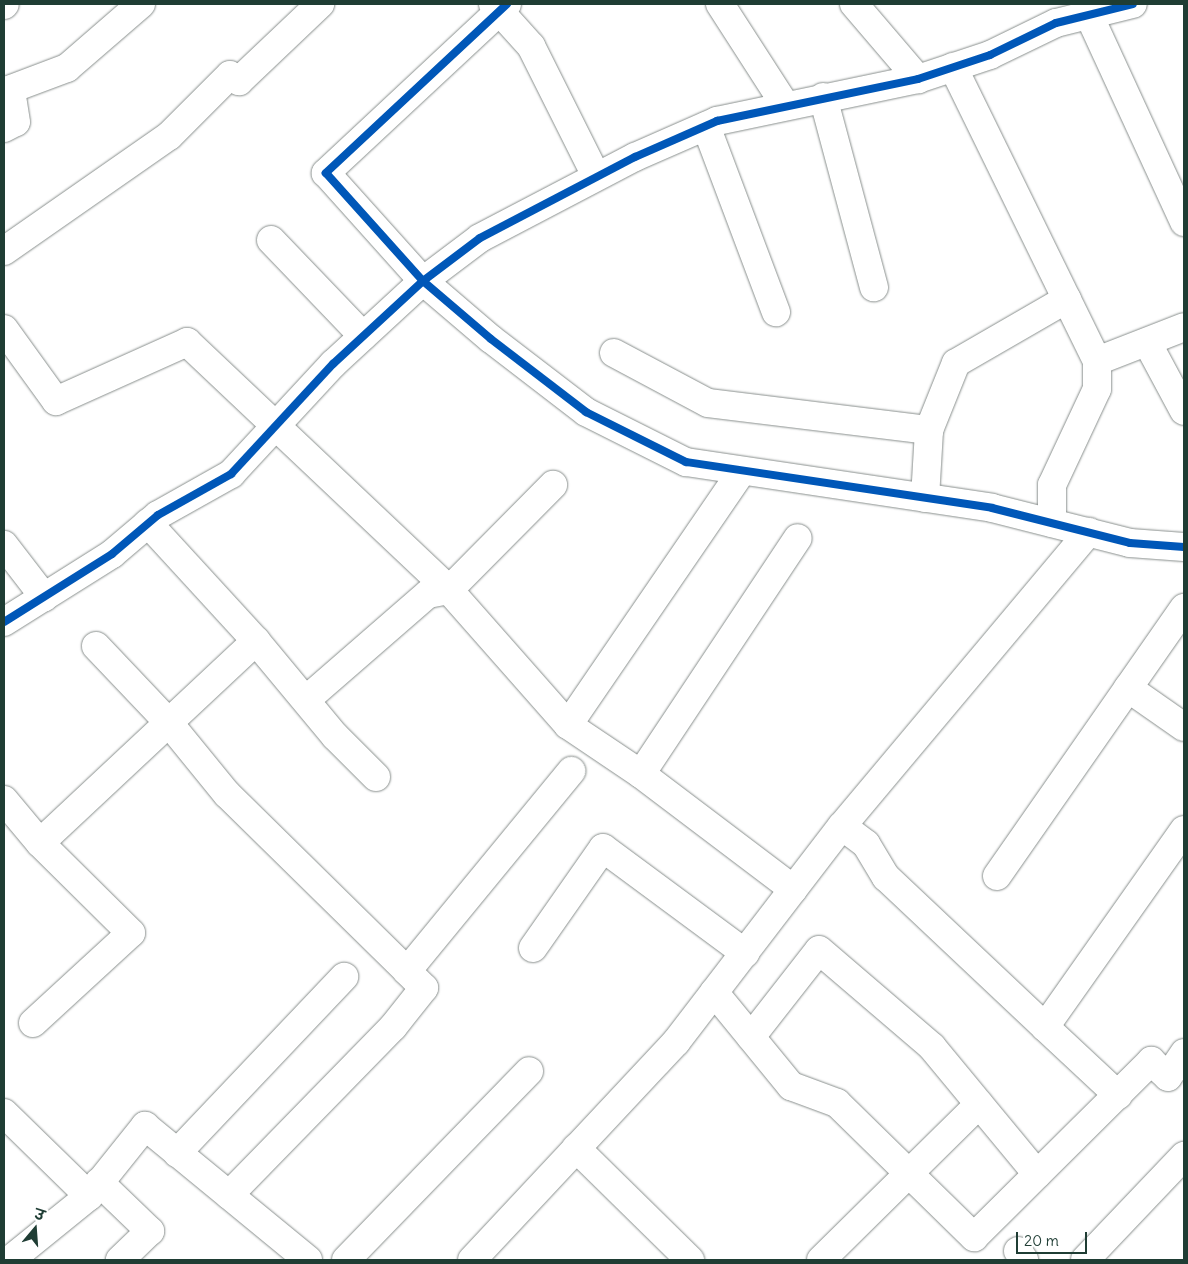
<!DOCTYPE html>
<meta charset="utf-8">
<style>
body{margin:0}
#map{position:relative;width:1188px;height:1264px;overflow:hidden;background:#fff;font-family:Delius,"Playpen Sans Deva",sans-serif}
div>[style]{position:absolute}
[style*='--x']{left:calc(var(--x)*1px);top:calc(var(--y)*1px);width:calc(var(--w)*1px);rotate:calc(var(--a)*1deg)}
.roads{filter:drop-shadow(0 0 1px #898f8d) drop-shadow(0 0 1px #898f8d)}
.minor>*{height:28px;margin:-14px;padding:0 14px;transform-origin:14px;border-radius:14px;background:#fff}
.cycleway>*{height:8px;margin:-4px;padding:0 4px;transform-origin:4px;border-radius:4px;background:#0057b8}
span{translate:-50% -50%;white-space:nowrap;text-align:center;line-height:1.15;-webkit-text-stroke:4px #fff;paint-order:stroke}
.frame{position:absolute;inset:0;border:5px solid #1f3d34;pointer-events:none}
.north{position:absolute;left:10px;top:1204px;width:50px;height:50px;-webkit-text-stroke:4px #fff;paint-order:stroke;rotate:18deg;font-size:14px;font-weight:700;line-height:20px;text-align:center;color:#1f3d34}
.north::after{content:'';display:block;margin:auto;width:18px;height:22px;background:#1f3d34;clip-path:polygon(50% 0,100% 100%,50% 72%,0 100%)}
.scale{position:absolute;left:1016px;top:1232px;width:71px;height:22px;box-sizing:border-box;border:2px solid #1f3d34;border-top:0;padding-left:6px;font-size:15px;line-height:18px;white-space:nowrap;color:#1f3d34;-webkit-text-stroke:4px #fff;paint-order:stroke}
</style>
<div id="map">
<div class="roads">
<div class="minor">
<i style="--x:493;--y:4;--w:57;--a:47.9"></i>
<i style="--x:531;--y:46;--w:145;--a:63.4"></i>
<i style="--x:507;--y:4;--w:248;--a:137"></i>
<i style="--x:326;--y:173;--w:145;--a:48.1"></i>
<i style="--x:423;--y:281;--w:89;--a:40.5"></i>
<i style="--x:491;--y:339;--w:120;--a:37.5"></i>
<i style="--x:586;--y:412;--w:112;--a:26.6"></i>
<i style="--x:686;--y:462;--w:309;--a:8.5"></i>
<i style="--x:992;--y:508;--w:142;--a:14.2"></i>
<i style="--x:1130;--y:543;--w:54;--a:4.2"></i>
<i style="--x:720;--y:4;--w:120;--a:57.2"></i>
<i style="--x:854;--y:4;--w:99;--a:49.5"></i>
<i style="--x:4;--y:5;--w:1;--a:-45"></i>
<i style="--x:1089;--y:15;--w:228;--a:65.3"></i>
<i style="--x:953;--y:67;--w:327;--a:63.9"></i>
<i style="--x:1097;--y:361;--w:93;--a:-21.3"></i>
<i style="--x:823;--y:97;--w:197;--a:75"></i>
<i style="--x:706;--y:126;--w:199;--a:69.4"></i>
<i style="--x:4;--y:128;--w:13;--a:-27"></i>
<i style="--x:16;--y:122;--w:33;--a:-99"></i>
<i style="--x:11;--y:89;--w:60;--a:-20.6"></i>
<i style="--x:67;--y:68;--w:98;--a:-40.9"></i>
<i style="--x:271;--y:240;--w:133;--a:46.2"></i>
<i style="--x:4;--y:251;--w:201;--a:-34.9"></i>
<i style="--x:169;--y:136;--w:86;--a:-45"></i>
<i style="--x:230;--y:75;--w:11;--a:34"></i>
<i style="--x:239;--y:81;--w:112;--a:-43.5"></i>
<i style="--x:4;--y:329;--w:89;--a:54.2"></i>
<i style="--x:56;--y:401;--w:144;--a:-24.2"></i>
<i style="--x:187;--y:342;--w:361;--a:43.4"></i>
<i style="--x:449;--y:590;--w:148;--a:-45.3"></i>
<i style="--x:1147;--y:342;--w:78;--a:61.8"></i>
<i style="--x:614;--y:353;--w:106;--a:28"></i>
<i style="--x:708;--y:403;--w:223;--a:7"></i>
<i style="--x:925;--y:498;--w:68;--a:-86.6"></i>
<i style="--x:929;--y:430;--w:72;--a:-68.1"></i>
<i style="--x:956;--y:363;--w:128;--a:-30"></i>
<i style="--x:1052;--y:523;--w:38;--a:-90"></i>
<i style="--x:1052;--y:485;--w:106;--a:-64.9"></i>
<i style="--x:1097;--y:389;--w:28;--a:-90"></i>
<i style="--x:4;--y:545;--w:66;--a:52.4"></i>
<i style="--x:4;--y:622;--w:128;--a:-32.2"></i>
<i style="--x:112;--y:554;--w:60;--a:-40.3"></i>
<i style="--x:158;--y:515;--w:84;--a:-29.3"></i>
<i style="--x:231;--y:474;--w:150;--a:-47.2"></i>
<i style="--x:333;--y:364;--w:122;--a:-42.7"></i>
<i style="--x:423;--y:281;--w:71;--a:-37"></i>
<i style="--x:480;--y:238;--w:175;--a:-27.6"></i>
<i style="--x:635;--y:157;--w:90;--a:-23.7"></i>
<i style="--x:717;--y:121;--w:205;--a:-11.8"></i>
<i style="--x:918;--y:79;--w:76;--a:-18.4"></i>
<i style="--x:990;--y:55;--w:73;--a:-25.9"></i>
<i style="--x:1056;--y:23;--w:79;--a:-13.9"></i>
<i style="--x:256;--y:641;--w:124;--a:50.3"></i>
<i style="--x:335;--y:736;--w:58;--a:45"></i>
<i style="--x:96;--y:646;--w:106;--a:46.5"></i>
<i style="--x:169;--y:723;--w:92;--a:50.8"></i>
<i style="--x:227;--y:794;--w:252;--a:44.5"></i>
<i style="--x:1128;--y:688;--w:68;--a:34.9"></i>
<i style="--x:307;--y:699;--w:160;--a:-41"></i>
<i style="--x:428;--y:594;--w:21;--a:-11"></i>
<i style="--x:449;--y:590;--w:180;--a:48.6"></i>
<i style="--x:568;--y:725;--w:306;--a:-55.6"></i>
<i style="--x:568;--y:725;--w:88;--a:33.9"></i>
<i style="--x:641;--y:774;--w:283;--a:-56.4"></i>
<i style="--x:641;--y:774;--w:191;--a:37.1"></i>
<i style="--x:4;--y:800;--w:56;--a:50.1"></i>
<i style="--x:40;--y:843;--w:296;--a:-43.1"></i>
<i style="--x:256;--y:641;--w:160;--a:-132.5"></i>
<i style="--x:842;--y:826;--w:30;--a:37"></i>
<i style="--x:866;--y:844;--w:39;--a:59"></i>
<i style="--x:886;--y:877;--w:219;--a:43.3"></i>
<i style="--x:1045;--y:1027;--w:241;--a:-54.8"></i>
<i style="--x:997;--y:876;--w:327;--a:-55.1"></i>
<i style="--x:533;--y:948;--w:122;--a:-55"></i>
<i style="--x:603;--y:848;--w:177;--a:36.5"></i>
<i style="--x:714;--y:992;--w:122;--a:50.7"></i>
<i style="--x:791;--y:1086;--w:49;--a:20.3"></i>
<i style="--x:837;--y:1103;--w:192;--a:44.4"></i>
<i style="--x:974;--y:1237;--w:250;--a:-44.8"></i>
<i style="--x:1151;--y:1061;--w:23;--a:43"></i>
<i style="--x:1168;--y:1077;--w:29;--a:-56"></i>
<i style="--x:33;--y:1023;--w:133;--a:-42.6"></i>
<i style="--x:131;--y:933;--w:128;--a:-135.3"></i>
<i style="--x:1045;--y:1027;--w:100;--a:43"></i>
<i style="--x:751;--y:1037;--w:110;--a:-52"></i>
<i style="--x:819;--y:950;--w:149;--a:40.6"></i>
<i style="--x:932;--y:1047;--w:165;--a:50.4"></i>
<i style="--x:4;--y:1113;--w:119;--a:44.3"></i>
<i style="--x:89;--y:1196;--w:90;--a:-51.3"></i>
<i style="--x:145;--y:1126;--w:211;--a:39.4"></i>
<i style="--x:576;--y:1148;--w:160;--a:44.5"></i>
<i style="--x:177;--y:1153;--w:243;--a:-46.5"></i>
<i style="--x:99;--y:1182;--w:71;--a:43.9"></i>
<i style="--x:150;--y:1231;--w:42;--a:136"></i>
<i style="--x:229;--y:1195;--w:235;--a:-45.7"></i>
<i style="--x:393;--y:1027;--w:50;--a:-51.5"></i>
<i style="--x:424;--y:988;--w:24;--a:-135"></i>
<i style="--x:407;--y:971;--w:259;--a:-50.6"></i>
<i style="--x:1018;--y:1251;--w:11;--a:56"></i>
<i style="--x:10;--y:1260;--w:102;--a:-39"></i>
<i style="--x:346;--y:1260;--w:263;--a:-45.9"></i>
<i style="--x:472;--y:1260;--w:299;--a:-46.9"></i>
<i style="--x:676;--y:1042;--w:272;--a:-52.5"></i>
<i style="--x:842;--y:826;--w:384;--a:-50"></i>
<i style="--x:821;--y:1260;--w:222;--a:-44.6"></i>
<i style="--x:1085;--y:1260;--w:144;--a:-46.4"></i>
</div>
</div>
<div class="cycleway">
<i style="--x:507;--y:4;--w:248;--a:137"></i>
<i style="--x:326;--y:173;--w:145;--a:48.1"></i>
<i style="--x:423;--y:281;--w:89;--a:40.5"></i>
<i style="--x:491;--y:339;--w:120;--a:37.5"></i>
<i style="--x:586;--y:412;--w:112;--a:26.6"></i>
<i style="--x:686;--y:462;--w:309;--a:8.5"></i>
<i style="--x:992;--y:508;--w:142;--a:14.2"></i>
<i style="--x:1130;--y:543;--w:54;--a:4.2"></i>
<i style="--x:4;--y:622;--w:128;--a:-32.2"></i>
<i style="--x:112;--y:554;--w:60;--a:-40.3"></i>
<i style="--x:158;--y:515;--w:84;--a:-29.3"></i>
<i style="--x:231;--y:474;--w:150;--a:-47.2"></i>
<i style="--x:333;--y:364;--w:122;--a:-42.7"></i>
<i style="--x:423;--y:281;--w:71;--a:-37"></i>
<i style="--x:480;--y:238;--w:175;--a:-27.6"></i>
<i style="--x:635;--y:157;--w:90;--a:-23.7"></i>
<i style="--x:717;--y:121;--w:205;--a:-11.8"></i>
<i style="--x:918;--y:79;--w:76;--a:-18.4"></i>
<i style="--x:990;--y:55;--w:73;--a:-25.9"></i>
<i style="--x:1056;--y:23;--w:79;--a:-13.9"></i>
</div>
<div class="frame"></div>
<div class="north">उ</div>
<div class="scale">20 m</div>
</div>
